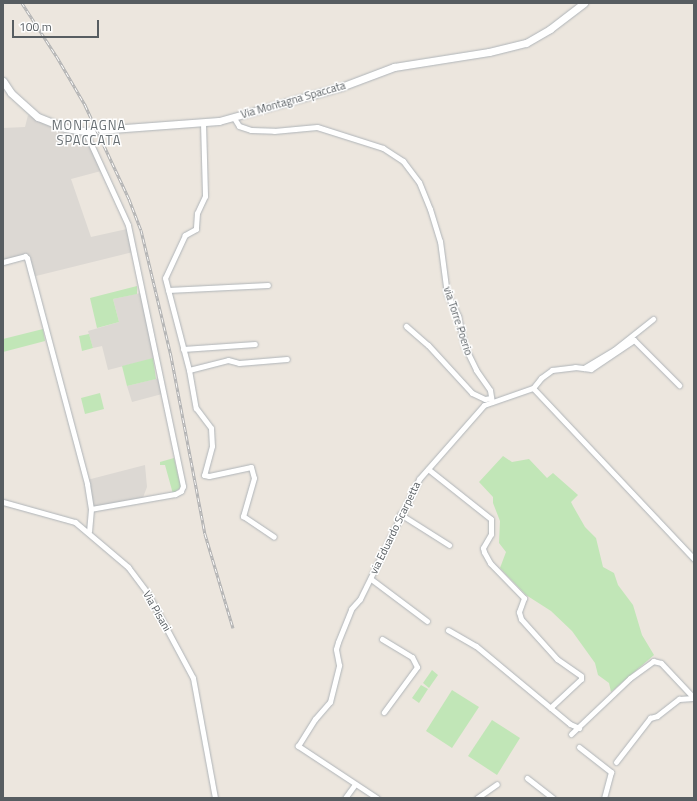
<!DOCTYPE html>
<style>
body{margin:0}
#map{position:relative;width:697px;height:801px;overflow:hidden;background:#ece6de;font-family:"Titillium Web",sans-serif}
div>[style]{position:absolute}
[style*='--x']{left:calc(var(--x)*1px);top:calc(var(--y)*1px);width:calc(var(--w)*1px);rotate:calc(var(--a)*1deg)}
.industrial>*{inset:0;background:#dcd8d3}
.green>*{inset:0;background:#c1e6b7}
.roads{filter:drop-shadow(0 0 1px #afb4b8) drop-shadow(0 0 1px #afb4b8)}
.minor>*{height:5px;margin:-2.5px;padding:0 2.5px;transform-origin:2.5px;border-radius:2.5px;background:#fff}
.secondary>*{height:7px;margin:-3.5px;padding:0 3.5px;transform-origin:3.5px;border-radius:3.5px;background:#fff}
.rail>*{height:3px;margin-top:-1.5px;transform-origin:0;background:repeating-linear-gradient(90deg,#fff 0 4.5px,#b0b1b2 0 9px);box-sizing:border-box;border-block:1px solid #b0b1b2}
span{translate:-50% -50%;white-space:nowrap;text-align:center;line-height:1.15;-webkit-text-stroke:3px #fff;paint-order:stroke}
.street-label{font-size:11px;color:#575d61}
.quarter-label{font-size:13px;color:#686f73;letter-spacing:1px}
.frame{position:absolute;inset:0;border:4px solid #575d61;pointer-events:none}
.scale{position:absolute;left:12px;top:20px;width:87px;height:18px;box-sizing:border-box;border:2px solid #575d61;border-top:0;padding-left:5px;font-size:12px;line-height:14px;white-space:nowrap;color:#575d61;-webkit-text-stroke:3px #fff;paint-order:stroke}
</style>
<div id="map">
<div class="industrial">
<i style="clip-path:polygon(28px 115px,49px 126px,84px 134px,101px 171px,71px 179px,91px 237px,127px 229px,133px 252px,32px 277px,28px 258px,3px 260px,3px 128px,25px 127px)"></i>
<i style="clip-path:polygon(145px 292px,159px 357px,108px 370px,102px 346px,93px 348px,88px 331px,119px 322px,113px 299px)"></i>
<i style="clip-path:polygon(159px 378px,162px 394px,132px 402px,127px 386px)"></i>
<i style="clip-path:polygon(145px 465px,147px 487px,142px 500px,92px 508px,87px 480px)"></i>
</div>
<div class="green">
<i style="clip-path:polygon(137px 286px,137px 294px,113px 299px,119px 322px,97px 328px,90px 298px)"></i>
<i style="clip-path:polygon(43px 329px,45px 341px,3px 352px,3px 339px)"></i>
<i style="clip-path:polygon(89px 334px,93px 348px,82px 351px,79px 336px)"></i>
<i style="clip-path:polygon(153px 358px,156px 379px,127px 386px,122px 366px)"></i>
<i style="clip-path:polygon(100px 393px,104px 409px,85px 414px,81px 398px)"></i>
<i style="clip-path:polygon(503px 456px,512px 462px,529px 459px,547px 478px,553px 473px,578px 495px,571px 502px,573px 506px,585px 527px,596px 538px,603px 567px,614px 573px,618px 585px,633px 605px,642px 635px,654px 655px,611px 692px,609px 683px,598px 675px,595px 663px,572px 631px,551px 611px,526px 595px,500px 568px,506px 552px,499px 543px,500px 521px,493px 503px,493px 497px,479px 482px)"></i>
<i style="clip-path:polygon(174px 458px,181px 487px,173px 494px,165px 465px,160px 465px,160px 462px)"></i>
<i style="clip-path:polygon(432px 670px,438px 675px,429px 688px,423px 683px)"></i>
<i style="clip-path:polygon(421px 685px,428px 689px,419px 703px,412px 698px)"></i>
<i style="clip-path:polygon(452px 690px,479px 707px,452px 748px,426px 731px)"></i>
<i style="clip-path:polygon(492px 720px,520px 738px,497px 775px,468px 756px)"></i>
</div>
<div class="roads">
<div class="minor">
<i style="--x:234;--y:118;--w:9;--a:58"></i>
<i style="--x:239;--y:126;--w:13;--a:18"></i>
<i style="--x:251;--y:130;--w:23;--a:2"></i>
<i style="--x:274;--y:131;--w:43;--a:-5.3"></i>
<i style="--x:317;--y:127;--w:69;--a:17.7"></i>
<i style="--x:383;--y:148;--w:24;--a:33"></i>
<i style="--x:403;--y:161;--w:26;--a:53"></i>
<i style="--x:419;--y:182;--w:29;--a:68"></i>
<i style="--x:430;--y:209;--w:34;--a:73"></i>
<i style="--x:440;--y:241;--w:53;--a:82.5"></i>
<i style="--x:447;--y:294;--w:25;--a:63"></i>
<i style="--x:458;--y:316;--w:30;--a:78"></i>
<i style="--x:464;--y:345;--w:28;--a:64"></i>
<i style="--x:476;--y:370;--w:24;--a:55"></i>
<i style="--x:490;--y:390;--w:12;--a:81"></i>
<i style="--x:203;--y:123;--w:73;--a:88.4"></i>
<i style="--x:205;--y:196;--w:19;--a:115"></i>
<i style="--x:197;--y:213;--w:16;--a:94"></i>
<i style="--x:196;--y:229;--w:13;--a:151"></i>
<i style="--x:185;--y:235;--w:47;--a:114.9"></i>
<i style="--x:165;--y:278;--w:95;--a:75.4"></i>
<i style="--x:189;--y:370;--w:39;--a:80"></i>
<i style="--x:196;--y:408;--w:25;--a:53"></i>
<i style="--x:211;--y:428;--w:18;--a:87"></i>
<i style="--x:212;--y:446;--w:30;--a:105"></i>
<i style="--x:204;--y:475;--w:5;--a:11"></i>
<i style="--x:209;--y:476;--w:43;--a:-12.1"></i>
<i style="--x:251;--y:467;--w:11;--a:75"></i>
<i style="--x:254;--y:478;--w:40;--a:106"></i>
<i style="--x:243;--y:516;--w:37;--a:34"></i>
<i style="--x:85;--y:131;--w:103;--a:65.4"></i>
<i style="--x:128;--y:225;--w:267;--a:78.1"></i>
<i style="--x:183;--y:486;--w:5;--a:112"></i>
<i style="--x:181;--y:491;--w:7;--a:153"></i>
<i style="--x:175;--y:494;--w:85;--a:169.9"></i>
<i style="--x:91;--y:509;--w:22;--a:95"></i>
<i style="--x:3;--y:262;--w:23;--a:-15"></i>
<i style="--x:25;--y:256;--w:3;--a:45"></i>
<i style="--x:27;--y:258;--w:234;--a:75.1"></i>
<i style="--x:87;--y:484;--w:25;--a:81"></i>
<i style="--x:168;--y:290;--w:100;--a:-2.9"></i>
<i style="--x:406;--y:326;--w:29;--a:41"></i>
<i style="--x:428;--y:345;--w:65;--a:47.5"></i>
<i style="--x:472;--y:393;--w:14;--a:25"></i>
<i style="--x:485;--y:399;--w:6;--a:-9"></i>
<i style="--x:183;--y:349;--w:72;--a:-4"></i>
<i style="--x:584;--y:368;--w:35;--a:-31"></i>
<i style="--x:614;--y:350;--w:50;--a:-38.5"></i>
<i style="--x:189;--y:370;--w:40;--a:-14.4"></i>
<i style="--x:228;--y:360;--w:11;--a:15"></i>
<i style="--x:239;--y:363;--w:48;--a:-4.8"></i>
<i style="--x:533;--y:388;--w:235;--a:46.7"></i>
<i style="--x:428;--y:469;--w:80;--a:38.4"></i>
<i style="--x:491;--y:519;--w:15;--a:90"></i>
<i style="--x:491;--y:534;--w:16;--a:120"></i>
<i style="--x:483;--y:548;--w:4;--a:76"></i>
<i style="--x:484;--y:552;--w:13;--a:61"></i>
<i style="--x:490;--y:563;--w:49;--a:45.8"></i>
<i style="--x:524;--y:598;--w:15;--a:110"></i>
<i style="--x:519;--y:612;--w:7;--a:74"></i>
<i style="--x:521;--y:619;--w:54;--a:48"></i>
<i style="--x:557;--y:659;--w:29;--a:35"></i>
<i style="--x:581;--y:676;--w:3;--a:90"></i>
<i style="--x:581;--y:679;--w:42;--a:136.9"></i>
<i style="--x:3;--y:502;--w:75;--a:15.5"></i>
<i style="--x:75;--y:522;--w:70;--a:40.3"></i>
<i style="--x:128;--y:567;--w:34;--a:53"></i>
<i style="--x:148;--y:594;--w:95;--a:61.8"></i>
<i style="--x:193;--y:678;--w:122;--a:79.6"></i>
<i style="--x:400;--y:514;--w:58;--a:32.3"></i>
<i style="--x:371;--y:579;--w:70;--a:36.9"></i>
<i style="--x:448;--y:630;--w:32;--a:30"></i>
<i style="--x:476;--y:646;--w:122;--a:39.7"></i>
<i style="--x:570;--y:724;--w:10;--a:24"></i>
<i style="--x:382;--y:639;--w:35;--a:31"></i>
<i style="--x:412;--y:657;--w:11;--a:63"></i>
<i style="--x:417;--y:667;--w:56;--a:126.3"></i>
<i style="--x:571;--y:734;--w:81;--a:-43.5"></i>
<i style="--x:630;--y:678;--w:29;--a:-36"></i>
<i style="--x:653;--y:661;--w:8;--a:14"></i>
<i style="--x:661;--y:663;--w:48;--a:46.7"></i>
<i style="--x:579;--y:747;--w:41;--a:38"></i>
<i style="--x:611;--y:772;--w:27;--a:105"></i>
<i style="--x:616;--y:762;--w:56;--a:-52.3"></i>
<i style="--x:650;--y:718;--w:7;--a:-16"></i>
<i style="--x:657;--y:716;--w:28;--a:-38"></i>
<i style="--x:679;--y:699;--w:14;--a:-4"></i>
<i style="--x:527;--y:778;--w:33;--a:38"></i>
<i style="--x:345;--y:798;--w:17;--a:-54"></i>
<i style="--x:377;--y:798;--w:95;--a:-146.6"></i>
<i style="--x:298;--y:746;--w:32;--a:-58"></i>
<i style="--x:315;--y:719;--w:23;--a:-49"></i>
<i style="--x:330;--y:702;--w:38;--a:-76"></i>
<i style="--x:339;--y:665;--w:16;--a:-101"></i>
<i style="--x:336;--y:649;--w:7;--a:-74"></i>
<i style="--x:338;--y:642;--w:35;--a:-68"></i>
<i style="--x:351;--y:609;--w:13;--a:-48"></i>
<i style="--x:360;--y:599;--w:134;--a:-63.8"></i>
<i style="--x:419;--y:479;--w:98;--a:-48.7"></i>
<i style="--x:484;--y:405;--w:52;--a:-19.1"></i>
<i style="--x:533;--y:388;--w:13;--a:-51"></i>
<i style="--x:541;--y:378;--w:14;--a:-36"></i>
<i style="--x:552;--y:370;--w:23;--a:-7"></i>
<i style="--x:575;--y:367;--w:16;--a:7"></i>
<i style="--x:591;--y:369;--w:52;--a:-34"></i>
<i style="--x:634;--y:340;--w:64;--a:45"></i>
<i style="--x:477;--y:798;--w:24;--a:-35"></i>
</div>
<div class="secondary">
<i style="--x:3;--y:81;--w:14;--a:56"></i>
<i style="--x:11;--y:93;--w:36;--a:42"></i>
<i style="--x:38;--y:117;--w:29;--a:22"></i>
<i style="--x:65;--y:128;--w:20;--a:9"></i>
<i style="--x:85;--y:131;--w:134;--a:-4.3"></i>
<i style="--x:219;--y:121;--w:127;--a:-15.6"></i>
<i style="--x:341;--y:87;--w:57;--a:-20.7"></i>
<i style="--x:394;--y:67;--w:96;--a:-9"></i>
<i style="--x:489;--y:52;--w:38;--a:-14"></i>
<i style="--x:526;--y:43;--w:28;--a:-30"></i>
<i style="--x:550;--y:29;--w:43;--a:-37.4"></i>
</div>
</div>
<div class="rail">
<i style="--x:22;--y:3;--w:64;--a:57.1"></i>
<i style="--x:57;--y:57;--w:56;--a:59.7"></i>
<i style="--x:85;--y:105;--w:104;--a:64.9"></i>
<i style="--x:129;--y:199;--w:33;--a:69"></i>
<i style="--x:141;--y:230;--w:130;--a:76.6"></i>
<i style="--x:171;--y:356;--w:181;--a:79.2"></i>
<i style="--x:205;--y:534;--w:98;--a:73.4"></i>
</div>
<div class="street-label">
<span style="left:293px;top:100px;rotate:-16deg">Via Montagna Spaccata</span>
<span style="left:458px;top:321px;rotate:72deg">via Torre Poerio</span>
<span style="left:395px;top:528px;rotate:-64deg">via Eduardo Scarpetta</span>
<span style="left:157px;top:611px;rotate:60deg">Via Pisani</span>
</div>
<div class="quarter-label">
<span style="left:89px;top:133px">MONTAGNA<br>SPACCATA</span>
</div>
<div class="frame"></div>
<div class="scale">100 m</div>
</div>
